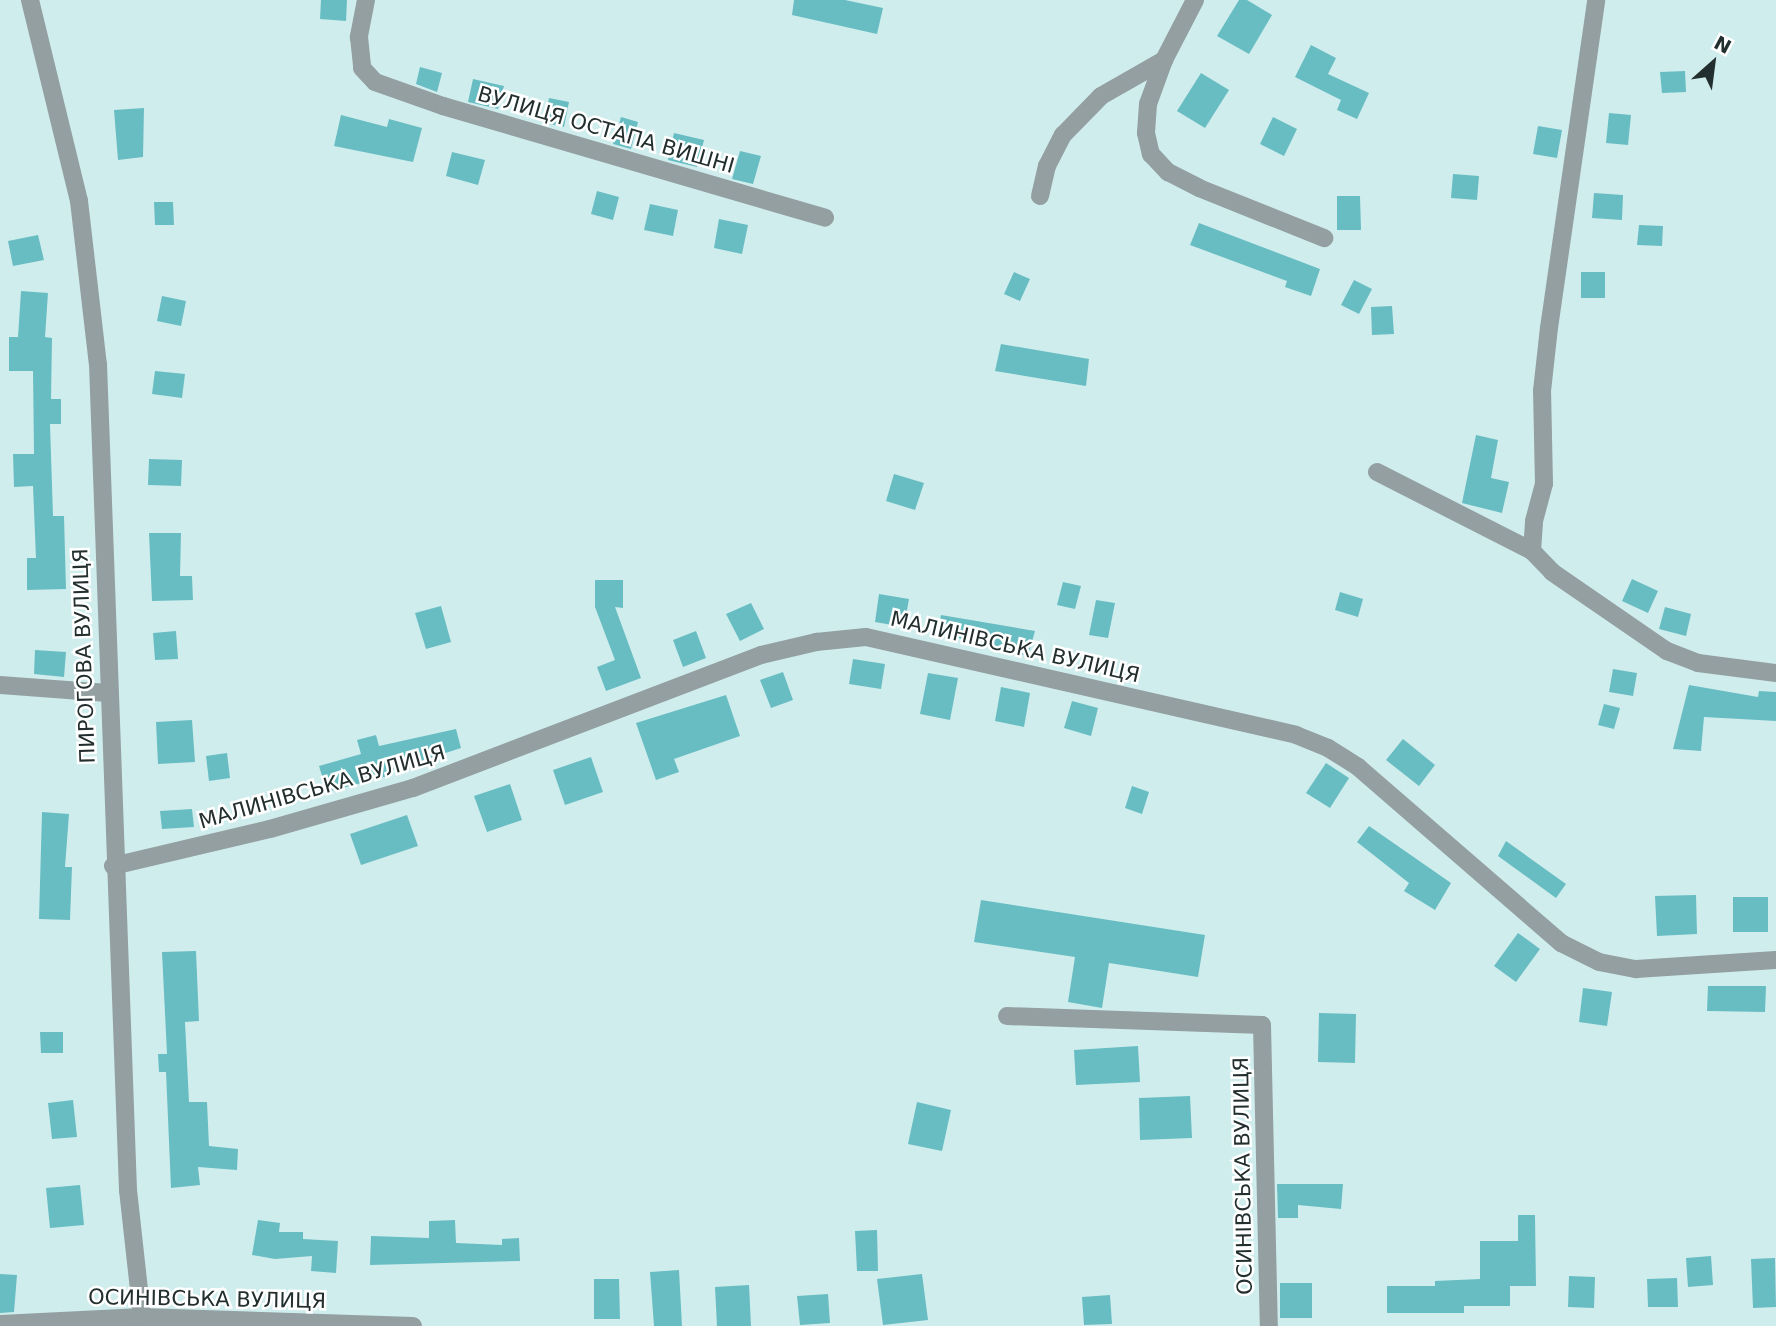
<!DOCTYPE html>
<meta charset="utf-8">
<style>
body{margin:0}
#map{position:relative;width:1776px;height:1326px;overflow:hidden;background:#d0edee;font-family:"DejaVu Sans",sans-serif}
div>[style]{position:absolute}
[style*='--x']{left:calc(var(--x)*1px);top:calc(var(--y)*1px);width:calc(var(--w)*1px);rotate:calc(var(--a)*1deg)}
.building>*{inset:0;background:#68bdc2}
.minor>*{height:18px;margin:-9px;padding:0 9px;transform-origin:9px;border-radius:9px;background:#939fa0}
span{translate:-50% -50%;white-space:nowrap;text-align:center;line-height:1.15;-webkit-text-stroke:5px #fff;paint-order:stroke}
.street-label{font-size:21px;color:#232e2e}
.north{position:absolute;left:1678px;top:28px;width:70px;height:70px;-webkit-text-stroke:5px #fff;paint-order:stroke;rotate:28deg;font-size:19px;font-weight:700;line-height:28px;text-align:center;color:#232e2e}
.north::after{content:'';display:block;margin:auto;width:24px;height:32px;background:#232e2e;clip-path:polygon(50% 0,100% 100%,50% 72%,0 100%)}
</style>
<div id="map">
<div class="building">
<i style="clip-path:polygon(321px 0,347px 0,346px 21px,320px 19px)"></i>
<i style="clip-path:polygon(794px 0,845px 0,883px 8px,877px 34px,792px 15px)"></i>
<i style="clip-path:polygon(1239px 0,1247px 0,1272px 15px,1249px 54px,1217px 36px)"></i>
<i style="clip-path:polygon(1311px 45px,1336px 58px,1328px 74px,1369px 93px,1357px 119px,1337px 110px,1341px 100px,1295px 77px)"></i>
<i style="clip-path:polygon(420px 67px,442px 73px,437px 92px,416px 84px)"></i>
<i style="clip-path:polygon(1685px 71px,1686px 92px,1662px 93px,1660px 72px)"></i>
<i style="clip-path:polygon(1201px 73px,1229px 90px,1205px 128px,1177px 111px)"></i>
<i style="clip-path:polygon(473px 79px,504px 86px,498px 109px,468px 102px)"></i>
<i style="clip-path:polygon(549px 98px,569px 102px,564px 127px,544px 123px)"></i>
<i style="clip-path:polygon(144px 108px,143px 157px,118px 160px,114px 110px)"></i>
<i style="clip-path:polygon(1609px 113px,1631px 115px,1628px 145px,1606px 143px)"></i>
<i style="clip-path:polygon(341px 115px,387px 127px,389px 119px,422px 128px,413px 162px,334px 146px)"></i>
<i style="clip-path:polygon(621px 117px,638px 122px,631px 149px,613px 144px)"></i>
<i style="clip-path:polygon(1273px 117px,1297px 129px,1284px 156px,1260px 144px)"></i>
<i style="clip-path:polygon(1538px 126px,1562px 130px,1557px 158px,1533px 154px)"></i>
<i style="clip-path:polygon(674px 133px,704px 140px,697px 167px,668px 160px)"></i>
<i style="clip-path:polygon(740px 151px,761px 156px,753px 184px,732px 179px)"></i>
<i style="clip-path:polygon(452px 152px,485px 160px,478px 185px,446px 176px)"></i>
<i style="clip-path:polygon(1453px 174px,1479px 176px,1477px 200px,1451px 198px)"></i>
<i style="clip-path:polygon(597px 191px,619px 197px,613px 220px,591px 214px)"></i>
<i style="clip-path:polygon(1594px 193px,1623px 195px,1622px 220px,1592px 218px)"></i>
<i style="clip-path:polygon(1337px 196px,1360px 196px,1361px 230px,1337px 230px)"></i>
<i style="clip-path:polygon(154px 202px,173px 202px,174px 225px,155px 225px)"></i>
<i style="clip-path:polygon(650px 204px,678px 210px,673px 236px,644px 230px)"></i>
<i style="clip-path:polygon(719px 219px,748px 225px,742px 254px,714px 248px)"></i>
<i style="clip-path:polygon(1199px 223px,1320px 269px,1311px 296px,1285px 287px,1287px 281px,1190px 245px)"></i>
<i style="clip-path:polygon(1639px 225px,1663px 226px,1662px 246px,1637px 245px)"></i>
<i style="clip-path:polygon(38px 235px,44px 260px,13px 266px,8px 241px)"></i>
<i style="clip-path:polygon(1014px 272px,1030px 279px,1020px 301px,1004px 294px)"></i>
<i style="clip-path:polygon(1581px 272px,1605px 272px,1605px 298px,1581px 298px)"></i>
<i style="clip-path:polygon(1354px 280px,1372px 289px,1359px 314px,1341px 305px)"></i>
<i style="clip-path:polygon(21px 291px,48px 293px,45px 337px,52px 338px,51px 399px,61px 399px,61px 424px,50px 424px,53px 516px,64px 516px,66px 589px,27px 590px,27px 558px,36px 558px,33px 486px,14px 487px,13px 454px,34px 454px,33px 371px,9px 371px,9px 337px,18px 337px)"></i>
<i style="clip-path:polygon(162px 296px,186px 301px,181px 326px,157px 321px)"></i>
<i style="clip-path:polygon(1392px 306px,1394px 334px,1372px 335px,1371px 307px)"></i>
<i style="clip-path:polygon(1001px 344px,1089px 359px,1086px 386px,995px 371px)"></i>
<i style="clip-path:polygon(155px 371px,185px 374px,182px 398px,152px 394px)"></i>
<i style="clip-path:polygon(1476px 435px,1498px 440px,1491px 478px,1509px 482px,1502px 513px,1462px 503px)"></i>
<i style="clip-path:polygon(149px 459px,182px 460px,181px 486px,148px 485px)"></i>
<i style="clip-path:polygon(894px 474px,924px 483px,915px 510px,886px 501px)"></i>
<i style="clip-path:polygon(149px 533px,181px 533px,180px 576px,192px 576px,193px 600px,152px 601px)"></i>
<i style="clip-path:polygon(1632px 579px,1658px 591px,1648px 613px,1622px 601px)"></i>
<i style="clip-path:polygon(595px 580px,623px 580px,623px 608px,615px 607px,641px 678px,606px 691px,597px 667px,615px 660px,595px 607px)"></i>
<i style="clip-path:polygon(1063px 582px,1081px 586px,1075px 609px,1057px 605px)"></i>
<i style="clip-path:polygon(1340px 592px,1363px 599px,1358px 617px,1335px 610px)"></i>
<i style="clip-path:polygon(879px 594px,909px 599px,904px 627px,875px 622px)"></i>
<i style="clip-path:polygon(1096px 600px,1115px 603px,1108px 638px,1089px 635px)"></i>
<i style="clip-path:polygon(751px 603px,764px 629px,740px 641px,726px 614px)"></i>
<i style="clip-path:polygon(441px 606px,451px 642px,426px 649px,415px 613px)"></i>
<i style="clip-path:polygon(1665px 607px,1691px 614px,1686px 636px,1659px 629px)"></i>
<i style="clip-path:polygon(941px 615px,1035px 631px,1028px 656px,958px 638px,959px 634px,938px 627px)"></i>
<i style="clip-path:polygon(176px 631px,178px 659px,155px 660px,153px 633px)"></i>
<i style="clip-path:polygon(696px 631px,706px 658px,683px 667px,673px 640px)"></i>
<i style="clip-path:polygon(35px 650px,66px 652px,64px 677px,34px 674px)"></i>
<i style="clip-path:polygon(853px 659px,885px 664px,881px 689px,849px 684px)"></i>
<i style="clip-path:polygon(1613px 669px,1637px 673px,1633px 696px,1609px 692px)"></i>
<i style="clip-path:polygon(783px 672px,793px 700px,771px 708px,760px 680px)"></i>
<i style="clip-path:polygon(928px 673px,958px 678px,950px 720px,920px 714px)"></i>
<i style="clip-path:polygon(1689px 685px,1758px 697px,1759px 691px,1776px 692px,1776px 721px,1704px 717px,1701px 751px,1673px 749px)"></i>
<i style="clip-path:polygon(1001px 687px,1030px 693px,1024px 727px,995px 721px)"></i>
<i style="clip-path:polygon(726px 695px,740px 736px,674px 759px,679px 772px,656px 780px,636px 723px)"></i>
<i style="clip-path:polygon(1072px 701px,1098px 708px,1091px 736px,1064px 728px)"></i>
<i style="clip-path:polygon(1604px 704px,1620px 708px,1614px 729px,1598px 725px)"></i>
<i style="clip-path:polygon(192px 720px,195px 762px,158px 764px,156px 722px)"></i>
<i style="clip-path:polygon(456px 729px,461px 748px,387px 772px,388px 776px,327px 792px,319px 766px,361px 754px,357px 740px,376px 735px,379px 746px)"></i>
<i style="clip-path:polygon(1403px 739px,1435px 765px,1419px 786px,1386px 760px)"></i>
<i style="clip-path:polygon(227px 753px,230px 778px,209px 781px,206px 756px)"></i>
<i style="clip-path:polygon(591px 757px,603px 792px,565px 805px,553px 770px)"></i>
<i style="clip-path:polygon(1326px 763px,1349px 778px,1330px 808px,1306px 793px)"></i>
<i style="clip-path:polygon(510px 784px,522px 820px,487px 832px,474px 796px)"></i>
<i style="clip-path:polygon(1132px 786px,1149px 792px,1142px 814px,1125px 808px)"></i>
<i style="clip-path:polygon(192px 809px,194px 827px,162px 829px,160px 811px)"></i>
<i style="clip-path:polygon(42px 812px,69px 814px,65px 867px,72px 867px,70px 920px,39px 919px)"></i>
<i style="clip-path:polygon(407px 815px,418px 846px,361px 865px,350px 834px)"></i>
<i style="clip-path:polygon(1369px 826px,1451px 883px,1435px 910px,1404px 891px,1409px 883px,1357px 842px)"></i>
<i style="clip-path:polygon(1506px 841px,1566px 884px,1556px 898px,1498px 856px)"></i>
<i style="clip-path:polygon(1696px 895px,1697px 934px,1657px 936px,1655px 896px)"></i>
<i style="clip-path:polygon(1733px 897px,1768px 897px,1768px 932px,1733px 932px)"></i>
<i style="clip-path:polygon(981px 900px,1205px 935px,1198px 977px,1109px 963px,1102px 1008px,1068px 1002px,1075px 957px,974px 942px)"></i>
<i style="clip-path:polygon(1518px 933px,1540px 949px,1516px 982px,1494px 966px)"></i>
<i style="clip-path:polygon(196px 951px,199px 1021px,185px 1022px,189px 1102px,207px 1102px,209px 1146px,238px 1149px,237px 1170px,198px 1167px,200px 1185px,171px 1188px,166px 1072px,159px 1072px,158px 1054px,167px 1054px,162px 952px)"></i>
<i style="clip-path:polygon(1708px 986px,1766px 986px,1765px 1012px,1707px 1011px)"></i>
<i style="clip-path:polygon(1583px 988px,1612px 992px,1607px 1026px,1579px 1022px)"></i>
<i style="clip-path:polygon(1319px 1013px,1356px 1014px,1355px 1063px,1318px 1062px)"></i>
<i style="clip-path:polygon(40px 1032px,63px 1032px,63px 1053px,41px 1053px)"></i>
<i style="clip-path:polygon(1138px 1046px,1140px 1082px,1076px 1085px,1074px 1050px)"></i>
<i style="clip-path:polygon(1190px 1096px,1192px 1138px,1140px 1140px,1139px 1098px)"></i>
<i style="clip-path:polygon(73px 1100px,77px 1137px,52px 1139px,48px 1103px)"></i>
<i style="clip-path:polygon(917px 1102px,951px 1110px,942px 1151px,908px 1144px)"></i>
<i style="clip-path:polygon(1277px 1184px,1343px 1184px,1341px 1209px,1298px 1205px,1298px 1218px,1278px 1218px)"></i>
<i style="clip-path:polygon(80px 1185px,84px 1225px,50px 1228px,46px 1188px)"></i>
<i style="clip-path:polygon(1518px 1215px,1535px 1215px,1536px 1286px,1510px 1286px,1510px 1306px,1464px 1306px,1464px 1313px,1387px 1313px,1387px 1286px,1435px 1286px,1435px 1281px,1480px 1279px,1480px 1241px,1518px 1241px)"></i>
<i style="clip-path:polygon(258px 1220px,280px 1223px,279px 1232px,303px 1232px,303px 1239px,338px 1241px,336px 1273px,311px 1271px,312px 1256px,275px 1259px,252px 1255px)"></i>
<i style="clip-path:polygon(455px 1220px,456px 1243px,502px 1245px,502px 1239px,519px 1238px,520px 1261px,370px 1265px,371px 1236px,429px 1238px,429px 1221px)"></i>
<i style="clip-path:polygon(877px 1230px,878px 1271px,857px 1271px,855px 1231px)"></i>
<i style="clip-path:polygon(1711px 1256px,1713px 1285px,1688px 1287px,1686px 1258px)"></i>
<i style="clip-path:polygon(1775px 1258px,1776px 1307px,1753px 1308px,1751px 1259px)"></i>
<i style="clip-path:polygon(679px 1270px,682px 1326px,654px 1326px,650px 1272px)"></i>
<i style="clip-path:polygon(0 1274px,17px 1275px,14px 1312px,0 1313px)"></i>
<i style="clip-path:polygon(922px 1274px,928px 1320px,883px 1325px,877px 1279px)"></i>
<i style="clip-path:polygon(1569px 1276px,1595px 1277px,1594px 1308px,1568px 1307px)"></i>
<i style="clip-path:polygon(1677px 1278px,1678px 1307px,1648px 1307px,1647px 1279px)"></i>
<i style="clip-path:polygon(594px 1279px,619px 1279px,620px 1319px,594px 1319px)"></i>
<i style="clip-path:polygon(1280px 1283px,1312px 1283px,1312px 1318px,1280px 1318px)"></i>
<i style="clip-path:polygon(749px 1285px,751px 1326px,717px 1326px,715px 1287px)"></i>
<i style="clip-path:polygon(828px 1294px,830px 1323px,800px 1325px,797px 1296px)"></i>
<i style="clip-path:polygon(1110px 1295px,1112px 1324px,1084px 1325px,1082px 1297px)"></i>
</div>
<div class="minor">
<i style="--x:30;--y:0;--w:207;--a:76.3"></i>
<i style="--x:79;--y:201;--w:164;--a:83.4"></i>
<i style="--x:98;--y:364;--w:827;--a:87.92"></i>
<i style="--x:128;--y:1190;--w:128;--a:83.7"></i>
<i style="--x:366;--y:0;--w:38;--a:101"></i>
<i style="--x:359;--y:37;--w:31;--a:84"></i>
<i style="--x:362;--y:68;--w:19;--a:47"></i>
<i style="--x:375;--y:82;--w:72;--a:19.4"></i>
<i style="--x:443;--y:106;--w:398;--a:16.3"></i>
<i style="--x:1195;--y:0;--w:68;--a:117.3"></i>
<i style="--x:1164;--y:60;--w:47;--a:110"></i>
<i style="--x:1148;--y:104;--w:29;--a:94"></i>
<i style="--x:1146;--y:133;--w:22;--a:77"></i>
<i style="--x:1151;--y:154;--w:25;--a:47"></i>
<i style="--x:1168;--y:172;--w:35;--a:27"></i>
<i style="--x:1199;--y:188;--w:135;--a:21.8"></i>
<i style="--x:1040;--y:196;--w:31;--a:-77"></i>
<i style="--x:1047;--y:166;--w:35;--a:-63"></i>
<i style="--x:1063;--y:135;--w:54;--a:-45.7"></i>
<i style="--x:1101;--y:96;--w:73;--a:-29.7"></i>
<i style="--x:1377;--y:472;--w:174;--a:27"></i>
<i style="--x:1532;--y:551;--w:29;--a:46"></i>
<i style="--x:1552;--y:572;--w:140;--a:34.5"></i>
<i style="--x:1667;--y:651;--w:33;--a:21"></i>
<i style="--x:1698;--y:663;--w:79;--a:7.3"></i>
<i style="--x:1532;--y:551;--w:30;--a:-86"></i>
<i style="--x:1534;--y:521;--w:38;--a:-75"></i>
<i style="--x:1544;--y:484;--w:93;--a:-91.2"></i>
<i style="--x:1542;--y:391;--w:63;--a:-83.7"></i>
<i style="--x:1549;--y:328;--w:331;--a:-81.8"></i>
<i style="--x:0;--y:685;--w:108;--a:4.2"></i>
<i style="--x:113;--y:866;--w:161;--a:-13.3"></i>
<i style="--x:270;--y:829;--w:149;--a:-16"></i>
<i style="--x:413;--y:788;--w:373;--a:-20.9"></i>
<i style="--x:761;--y:655;--w:57;--a:-13.3"></i>
<i style="--x:816;--y:642;--w:50;--a:-5.7"></i>
<i style="--x:866;--y:637;--w:441;--a:12.8"></i>
<i style="--x:1296;--y:735;--w:35;--a:22"></i>
<i style="--x:1328;--y:748;--w:36;--a:32"></i>
<i style="--x:1358;--y:767;--w:269;--a:40.9"></i>
<i style="--x:1561;--y:943;--w:42;--a:26.6"></i>
<i style="--x:1599;--y:962;--w:38;--a:11"></i>
<i style="--x:1636;--y:969;--w:140;--a:-3.7"></i>
<i style="--x:1007;--y:1016;--w:255;--a:2"></i>
<i style="--x:1262;--y:1025;--w:301;--a:88.7"></i>
<i style="--x:0;--y:1324;--w:142;--a:-2.8"></i>
<i style="--x:142;--y:1317;--w:271;--a:1.9"></i>
</div>
<div class="street-label">
<span style="left:606px;top:130px;rotate:16deg">ВУЛИЦЯ ОСТАПА ВИШНІ</span>
<span style="left:1015px;top:647px;rotate:13deg">МАЛИНІВСЬКА ВУЛИЦЯ</span>
<span style="left:84px;top:656px;rotate:-92deg">ПИРОГОВА ВУЛИЦЯ</span>
<span style="left:322px;top:787px;rotate:-16deg">МАЛИНІВСЬКА ВУЛИЦЯ</span>
<span style="left:1243px;top:1176px;rotate:-91deg">ОСИНІВСЬКА ВУЛИЦЯ</span>
<span style="left:207px;top:1299px;rotate:1deg">ОСИНІВСЬКА ВУЛИЦЯ</span>
</div>
<div class="north">N</div>
</div>
